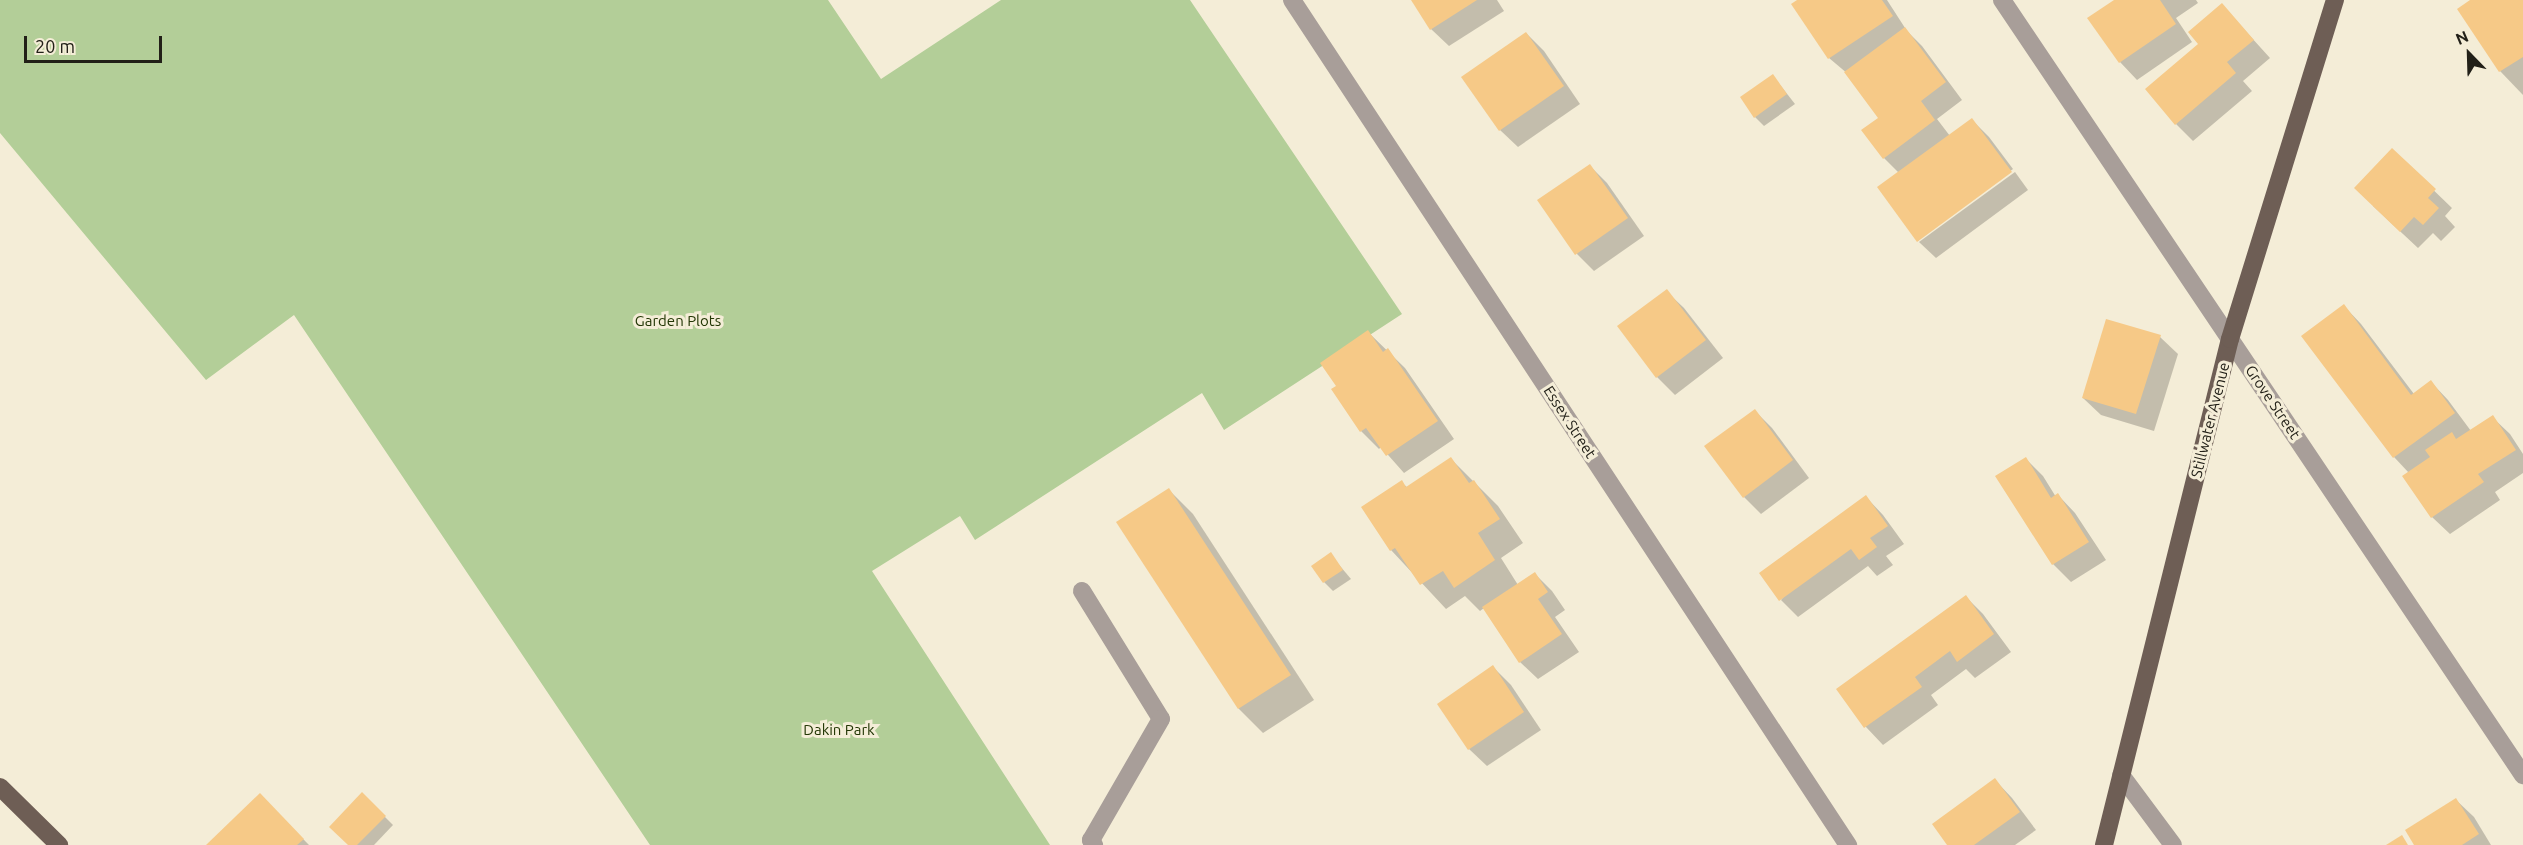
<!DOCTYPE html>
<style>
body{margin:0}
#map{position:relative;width:2523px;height:845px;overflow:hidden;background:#f4edd7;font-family:Ubuntu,sans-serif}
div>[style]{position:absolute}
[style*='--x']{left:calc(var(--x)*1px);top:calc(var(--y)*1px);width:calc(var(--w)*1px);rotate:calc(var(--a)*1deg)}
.green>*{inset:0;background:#b3ce98}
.shadow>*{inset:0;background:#0003}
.building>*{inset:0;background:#f6c987}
.minor>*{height:18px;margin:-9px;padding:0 9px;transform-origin:9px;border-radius:9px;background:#a89e99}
.major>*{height:18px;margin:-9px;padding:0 9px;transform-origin:9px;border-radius:9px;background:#6e5e55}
span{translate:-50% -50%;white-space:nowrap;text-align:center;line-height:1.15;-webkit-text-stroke:6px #f4edd7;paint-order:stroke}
.park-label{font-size:15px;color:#233705}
.street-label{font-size:15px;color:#222018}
.north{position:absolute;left:2439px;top:24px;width:60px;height:60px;-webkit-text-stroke:4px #f4edd7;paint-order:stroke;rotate:337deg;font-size:16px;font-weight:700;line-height:24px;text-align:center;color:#222018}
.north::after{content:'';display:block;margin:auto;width:21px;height:27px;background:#222018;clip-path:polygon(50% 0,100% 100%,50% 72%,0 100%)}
.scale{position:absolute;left:24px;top:36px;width:138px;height:27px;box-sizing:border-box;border:3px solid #222018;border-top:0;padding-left:8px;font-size:18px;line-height:21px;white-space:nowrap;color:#222018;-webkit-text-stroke:4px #f4edd7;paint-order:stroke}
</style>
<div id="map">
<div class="green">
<i style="clip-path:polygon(0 0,828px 0,881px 79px,1001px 0,1190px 0,1402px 314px,1224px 430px,1202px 393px,975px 540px,960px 516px,872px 571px,1050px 845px,650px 845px,294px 315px,206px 380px,0 133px)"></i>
</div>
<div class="shadow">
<i style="clip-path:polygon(1412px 0,1497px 0,1504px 11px,1449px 46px,1431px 29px)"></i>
<i style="clip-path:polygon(1800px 0,1887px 0,1907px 31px,1922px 46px,1962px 100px,1937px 119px,1950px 136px,1972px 120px,1989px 137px,2013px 169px,1919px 238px,1919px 241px,1879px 187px,1899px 173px,1884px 158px,1880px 118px,1848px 74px,1829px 58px)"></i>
<i style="clip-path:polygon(2117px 0,2196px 0,2198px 3px,2176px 18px,2192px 42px,2137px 80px,2120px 62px)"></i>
<i style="clip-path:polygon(2473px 0,2523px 0,2523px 95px,2500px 71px,2459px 9px)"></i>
<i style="clip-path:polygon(2222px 5px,2270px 58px,2243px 81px,2252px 91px,2193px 141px,2176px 124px,2200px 44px)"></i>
<i style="clip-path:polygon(1526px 33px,1544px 51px,1580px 104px,1518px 147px,1500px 130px)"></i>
<i style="clip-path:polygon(1773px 76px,1795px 104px,1764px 126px,1755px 117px)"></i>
<i style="clip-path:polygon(2392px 150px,2452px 208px,2445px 216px,2455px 227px,2441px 241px,2433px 233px,2418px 248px,2373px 206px)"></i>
<i style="clip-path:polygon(1590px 166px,1607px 183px,1644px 236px,1594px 271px,1577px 254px)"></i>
<i style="clip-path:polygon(2015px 172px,2028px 190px,1936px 258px,1919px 242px)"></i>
<i style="clip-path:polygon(1666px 291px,1684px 308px,1723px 358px,1675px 395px,1657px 377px,1619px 327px)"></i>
<i style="clip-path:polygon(2344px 306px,2361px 324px,2414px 394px,2431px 382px,2448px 400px,2471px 431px,2492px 417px,2510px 434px,2523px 454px,2523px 473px,2495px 492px,2500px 500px,2450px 534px,2432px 517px,2409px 473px,2394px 457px)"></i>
<i style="clip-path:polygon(1368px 332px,1405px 368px,1454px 439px,1404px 473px,1381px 447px,1379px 449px,1361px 431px,1338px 386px)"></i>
<i style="clip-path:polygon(2160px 337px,2178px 354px,2154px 431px,2101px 415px,2083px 398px)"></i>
<i style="clip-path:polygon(1755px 411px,1772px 428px,1809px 478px,1761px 514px,1744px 497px)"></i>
<i style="clip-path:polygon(1451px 459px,1498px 506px,1523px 543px,1501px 558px,1518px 585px,1535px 574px,1552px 591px,1565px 610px,1555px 617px,1579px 652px,1538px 679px,1520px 662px,1484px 608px,1480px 611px,1465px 596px,1446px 609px,1391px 550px,1363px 507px,1401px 482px,1408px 488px)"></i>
<i style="clip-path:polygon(2026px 459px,2043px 476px,2056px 497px,2058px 495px,2075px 513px,2106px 560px,2071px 582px,2053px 564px,1997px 476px)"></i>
<i style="clip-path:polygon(1169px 490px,1193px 514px,1314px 700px,1263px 733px,1239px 709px,1118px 523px)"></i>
<i style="clip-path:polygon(1866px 497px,1883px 515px,1904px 544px,1886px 556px,1893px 565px,1877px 576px,1868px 566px,1798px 617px,1781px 600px)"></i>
<i style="clip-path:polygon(1330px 554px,1351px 579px,1333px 591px,1324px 582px)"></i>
<i style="clip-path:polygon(1966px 597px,1983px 614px,2011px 652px,1975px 678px,1966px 669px,1931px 695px,1938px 705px,1883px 745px,1866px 727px,1838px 689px)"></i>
<i style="clip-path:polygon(1493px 667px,1511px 685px,1541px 730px,1487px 766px,1469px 749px)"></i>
<i style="clip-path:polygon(1995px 780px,2012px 798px,2036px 830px,2015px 845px,1949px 845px)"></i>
<i style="clip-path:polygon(362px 794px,393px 825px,374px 845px,350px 845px)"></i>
<i style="clip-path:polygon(260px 795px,309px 845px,208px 845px)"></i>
<i style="clip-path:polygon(2456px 800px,2474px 817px,2491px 845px,2416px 845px)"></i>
</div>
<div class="building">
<i style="clip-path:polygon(1411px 0,1477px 0,1430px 30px)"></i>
<i style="clip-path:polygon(1797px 0,1882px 0,1893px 16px,1828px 59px,1791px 4px)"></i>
<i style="clip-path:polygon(2114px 0,2160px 0,2176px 24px,2119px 63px,2087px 18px)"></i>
<i style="clip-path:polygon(2470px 0,2523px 0,2523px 57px,2499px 72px,2457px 9px)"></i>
<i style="clip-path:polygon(2222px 3px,2254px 40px,2227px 62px,2236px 73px,2175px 125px,2145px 89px,2198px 44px,2188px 32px)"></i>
<i style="clip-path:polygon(1905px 27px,1946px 82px,1921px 101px,1935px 120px,1883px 159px,1861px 130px,1878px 118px,1844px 72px)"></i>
<i style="clip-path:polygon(1526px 32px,1564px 86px,1499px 131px,1461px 77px)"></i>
<i style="clip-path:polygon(1773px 74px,1787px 94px,1754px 118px,1740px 97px)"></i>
<i style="clip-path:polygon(1972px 118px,2012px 172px,1917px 242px,1877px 187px)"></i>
<i style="clip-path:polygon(2392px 148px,2436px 189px,2428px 198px,2439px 208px,2423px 225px,2414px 217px,2400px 232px,2354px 188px)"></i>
<i style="clip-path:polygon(1590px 164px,1628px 218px,1575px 255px,1537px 200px)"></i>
<i style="clip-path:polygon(1667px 289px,1706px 340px,1656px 378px,1617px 326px)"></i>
<i style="clip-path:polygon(2344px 304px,2411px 395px,2431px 380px,2455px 413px,2393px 458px,2301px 336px)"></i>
<i style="clip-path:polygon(2106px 319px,2161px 335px,2136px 414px,2082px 398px)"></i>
<i style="clip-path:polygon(1368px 330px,1383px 352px,1388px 348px,1438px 421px,1386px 456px,1366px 428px,1360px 432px,1331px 389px,1336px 386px,1320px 363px)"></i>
<i style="clip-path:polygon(1755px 409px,1793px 460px,1743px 498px,1704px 446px)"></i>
<i style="clip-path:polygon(2493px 415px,2516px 450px,2478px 474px,2484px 482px,2431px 518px,2402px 476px,2430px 457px,2425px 450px,2452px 432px,2456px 439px)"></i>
<i style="clip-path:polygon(1451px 457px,1469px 483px,1474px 480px,1500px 519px,1478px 533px,1495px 560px,1454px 588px,1443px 571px,1420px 585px,1395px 548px,1390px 551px,1361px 507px,1402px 480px,1406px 487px)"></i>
<i style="clip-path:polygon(2026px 457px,2051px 498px,2058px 493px,2089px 542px,2052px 565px,1995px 476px)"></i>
<i style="clip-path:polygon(1169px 488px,1291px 675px,1238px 709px,1116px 522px)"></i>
<i style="clip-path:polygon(1866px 495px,1888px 526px,1870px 538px,1877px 547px,1859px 560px,1851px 549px,1779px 601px,1759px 573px)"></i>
<i style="clip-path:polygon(1331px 552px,1343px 570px,1323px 583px,1311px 566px)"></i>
<i style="clip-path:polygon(1535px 572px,1548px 592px,1538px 599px,1562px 634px,1519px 663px,1482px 607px)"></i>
<i style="clip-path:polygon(1966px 595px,1994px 634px,1957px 662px,1950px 651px,1915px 677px,1922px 687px,1864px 728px,1836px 689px)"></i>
<i style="clip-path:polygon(1493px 665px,1524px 712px,1468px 750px,1437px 704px)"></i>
<i style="clip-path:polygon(1995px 778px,2020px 812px,1974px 845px,1947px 845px,1932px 824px)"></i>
<i style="clip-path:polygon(362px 792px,386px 816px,357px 845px,348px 845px,329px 827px)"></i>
<i style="clip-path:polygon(260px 793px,304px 839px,297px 845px,206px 845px)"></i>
<i style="clip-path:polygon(2456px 798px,2479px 834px,2462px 845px,2414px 845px,2405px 830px)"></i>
<i style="clip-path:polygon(2402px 835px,2408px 845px,2386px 845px)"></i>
</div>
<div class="minor">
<i style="--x:1292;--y:0;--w:1012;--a:56.66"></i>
<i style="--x:2002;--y:0;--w:934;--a:56.09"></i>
<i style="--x:1082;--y:591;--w:150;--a:58.3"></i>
<i style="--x:1161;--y:719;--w:140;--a:120"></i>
<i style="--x:1091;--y:840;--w:6;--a:59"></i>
<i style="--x:2121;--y:775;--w:87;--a:53.4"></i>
</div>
<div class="major">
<i style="--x:0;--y:787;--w:83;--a:44.5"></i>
<i style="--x:2104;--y:845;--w:521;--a:-76.02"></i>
<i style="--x:2230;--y:339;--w:355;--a:-72.8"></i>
</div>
<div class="park-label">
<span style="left:678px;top:321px">Garden Plots</span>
<span style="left:839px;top:730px">Dakin Park</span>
</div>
<div class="street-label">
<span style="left:2273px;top:402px;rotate:56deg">Grove Street</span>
<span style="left:2210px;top:420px;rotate:-76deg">Stillwater Avenue</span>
<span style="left:1570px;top:422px;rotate:57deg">Essex Street</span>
</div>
<div class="north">N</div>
<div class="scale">20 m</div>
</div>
